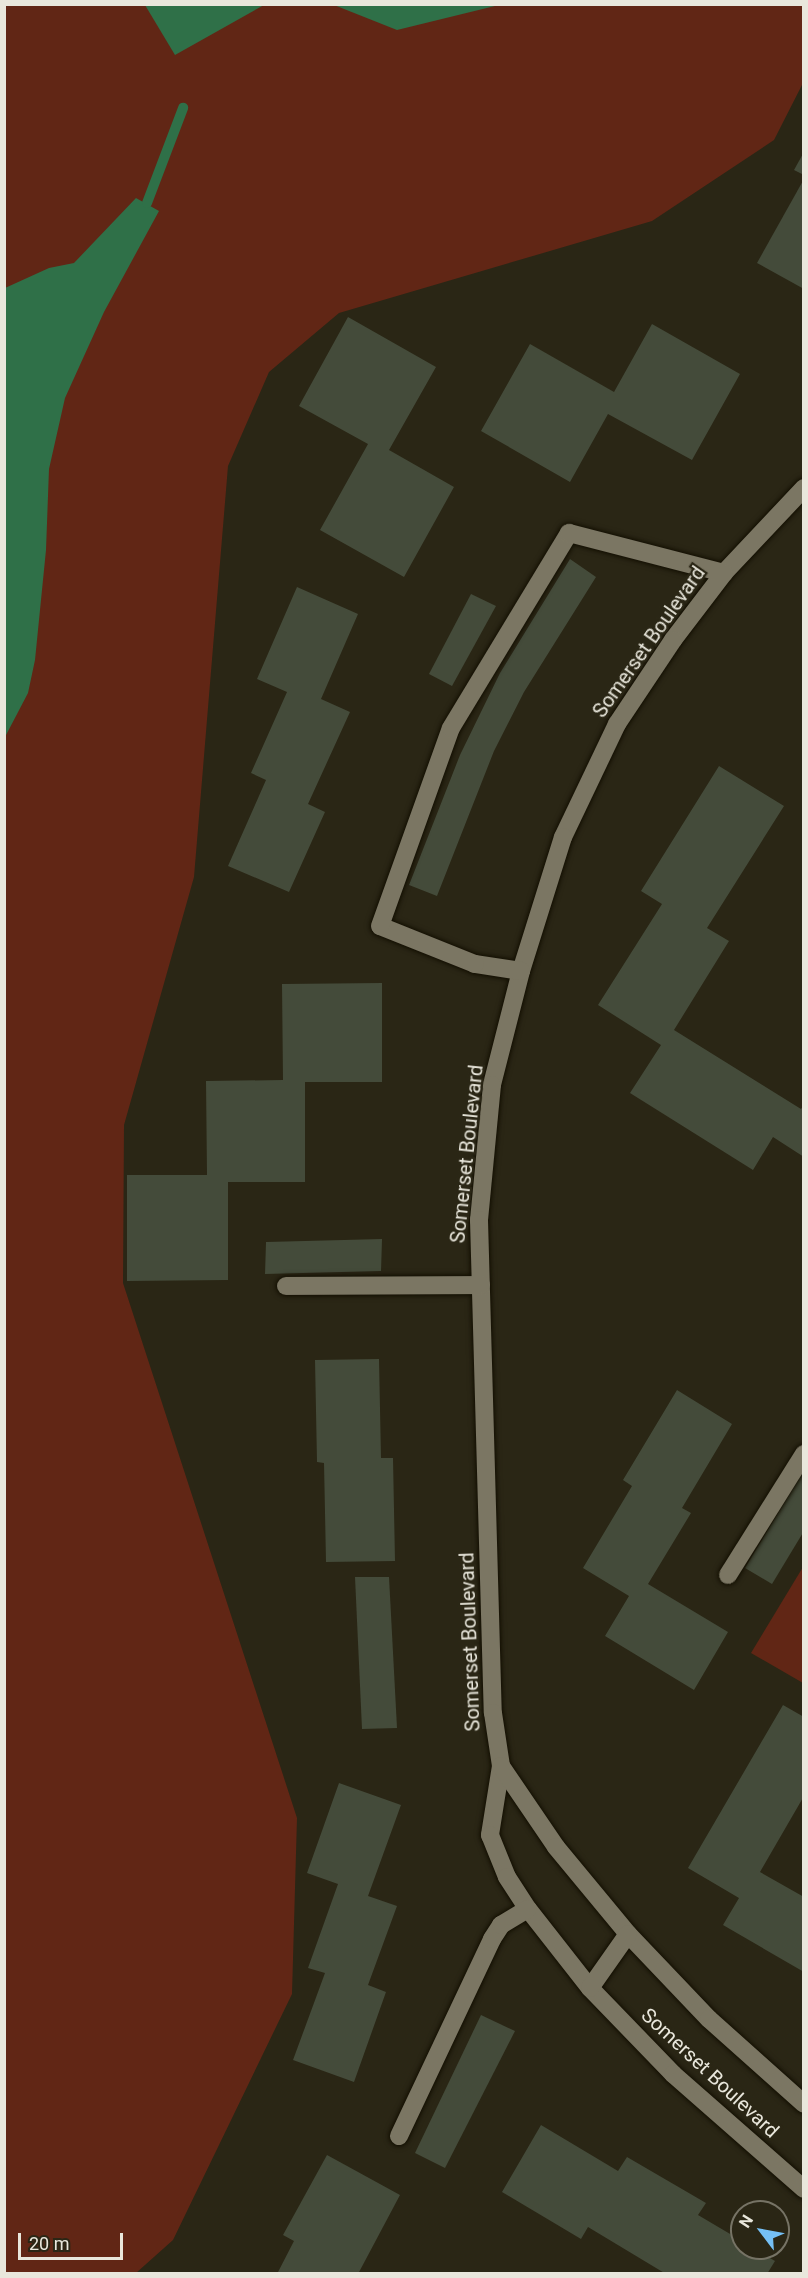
<!DOCTYPE html>
<style>
body{margin:0}
#map{position:relative;width:808px;height:2278px;overflow:hidden;background:#2a2615;font-family:Roboto,sans-serif}
div>[style]{position:absolute}
[style*='--x']{left:calc(var(--x)*1px);top:calc(var(--y)*1px);width:calc(var(--w)*1px);rotate:calc(var(--a)*1deg)}
.green>*{inset:0;background:#612615}
.water>*{inset:0;background:#2f7048}
.stream>*{height:10px;margin:-5px;padding:0 5px;transform-origin:5px;border-radius:5px;background:#2f7048}
.building>*{inset:0;background:#444b3a}
.roads{filter:drop-shadow(0 0 2px #130f02) drop-shadow(0 0 2px #130f02)}
.minor>*{height:18px;margin:-9px;padding:0 9px;transform-origin:9px;border-radius:9px;background:#7b7663}
span{translate:-50% -50%;white-space:nowrap;text-align:center;line-height:1.15;-webkit-text-stroke:4.5px #2a2615;paint-order:stroke}
.street-label{font-size:20px;color:#e9e7dc}
.frame{position:absolute;inset:0;border:6px solid #e9e7dc;pointer-events:none}
.north{position:absolute;left:730px;top:2200px;width:60px;height:60px;box-sizing:border-box;background:#2a2615;border:2px solid #767365;border-radius:50%;rotate:302deg;font-size:16px;font-weight:700;line-height:24px;text-align:center;color:#e9e7dc}
.north::after{content:'';display:block;margin:auto;width:21px;height:27px;background:#75c0f6;clip-path:polygon(50% 0,100% 100%,50% 72%,0 100%)}
.scale{position:absolute;left:18px;top:2233px;width:105px;height:27px;box-sizing:border-box;border:3px solid #e9e7dc;border-top:0;padding-left:8px;font-size:18px;line-height:21px;white-space:nowrap;color:#e9e7dc;-webkit-text-stroke:4px #2a2615;paint-order:stroke}
</style>
<div id="map">
<div class="green">
<i style="clip-path:polygon(5px 5px,803px 5px,803px 83px,774px 140px,652px 221px,339px 313px,269px 372px,228px 466px,194px 877px,124px 1125px,123px 1283px,297px 1818px,292px 1994px,173px 2240px,136px 2273px,5px 2274px)"></i>
<i style="clip-path:polygon(803px 1567px,803px 1683px,751px 1653px)"></i>
</div>
<div class="water">
<i style="clip-path:polygon(145px 5px,264px 5px,175px 55px)"></i>
<i style="clip-path:polygon(334px 5px,499px 4px,499px 5px,397px 30px)"></i>
<i style="clip-path:polygon(136px 198px,159px 211px,104px 312px,65px 398px,49px 469px,46px 550px,35px 660px,28px 693px,5px 737px,5px 288px,49px 268px,74px 263px)"></i>
</div>
<div class="stream">
<i style="--x:147;--y:203;--w:102;--a:-69.2"></i>
</div>
<div class="building">
<i style="clip-path:polygon(804px 152px,804px 175px,794px 170px)"></i>
<i style="clip-path:polygon(804px 179px,804px 289px,757px 263px)"></i>
<i style="clip-path:polygon(348px 317px,436px 367px,389px 450px,454px 487px,404px 577px,320px 530px,368px 444px,299px 406px)"></i>
<i style="clip-path:polygon(652px 324px,740px 374px,692px 460px,608px 414px,570px 482px,481px 431px,530px 344px,614px 392px)"></i>
<i style="clip-path:polygon(570px 559px,596px 577px,524px 692px,494px 751px,437px 896px,409px 885px,460px 755px,500px 673px)"></i>
<i style="clip-path:polygon(297px 587px,358px 614px,321px 699px,350px 712px,308px 804px,325px 812px,289px 892px,228px 866px,266px 780px,251px 773px,287px 692px,257px 679px)"></i>
<i style="clip-path:polygon(471px 594px,496px 606px,452px 686px,429px 674px)"></i>
<i style="clip-path:polygon(719px 766px,784px 806px,707px 928px,729px 941px,674px 1030px,801px 1109px,804px 1105px,804px 1157px,773px 1137px,753px 1170px,630px 1093px,661px 1045px,598px 1005px,662px 904px,641px 891px)"></i>
<i style="clip-path:polygon(382px 983px,382px 1082px,305px 1082px,305px 1182px,228px 1182px,228px 1280px,127px 1281px,127px 1175px,207px 1175px,206px 1081px,283px 1080px,282px 984px)"></i>
<i style="clip-path:polygon(382px 1239px,381px 1271px,265px 1274px,266px 1242px)"></i>
<i style="clip-path:polygon(379px 1359px,381px 1458px,393px 1458px,395px 1561px,326px 1562px,324px 1463px,317px 1462px,315px 1360px)"></i>
<i style="clip-path:polygon(677px 1390px,732px 1424px,682px 1508px,691px 1513px,648px 1584px,728px 1632px,694px 1690px,605px 1636px,629px 1596px,583px 1568px,632px 1486px,623px 1480px)"></i>
<i style="clip-path:polygon(804px 1470px,804px 1531px,772px 1584px,745px 1568px)"></i>
<i style="clip-path:polygon(355px 1577px,389px 1577px,397px 1728px,362px 1729px)"></i>
<i style="clip-path:polygon(783px 1705px,804px 1717px,804px 1796px,760px 1872px,804px 1897px,804px 1972px,723px 1925px,739px 1898px,688px 1868px)"></i>
<i style="clip-path:polygon(339px 1783px,401px 1805px,368px 1896px,397px 1906px,368px 1985px,386px 1992px,354px 2082px,293px 2060px,325px 1973px,308px 1968px,338px 1884px,307px 1873px)"></i>
<i style="clip-path:polygon(481px 2015px,515px 2031px,445px 2168px,415px 2153px)"></i>
<i style="clip-path:polygon(541px 2125px,618px 2171px,627px 2157px,706px 2203px,698px 2215px,742px 2241px,742px 2248px,753px 2248px,775px 2261px,767px 2274px,666px 2274px,588px 2227px,581px 2239px,502px 2192px)"></i>
<i style="clip-path:polygon(327px 2155px,400px 2195px,358px 2274px,277px 2274px,294px 2241px,283px 2235px)"></i>
</div>
<div class="roads">
<div class="minor">
<i style="--x:804;--y:488;--w:117;--a:133.3"></i>
<i style="--x:724;--y:573;--w:84;--a:127.3"></i>
<i style="--x:673;--y:640;--w:101;--a:123.7"></i>
<i style="--x:617;--y:724;--w:125;--a:115.5"></i>
<i style="--x:563;--y:837;--w:140;--a:107.4"></i>
<i style="--x:521;--y:971;--w:118;--a:104.3"></i>
<i style="--x:492;--y:1085;--w:136;--a:95.5"></i>
<i style="--x:479;--y:1220;--w:493;--a:88.4"></i>
<i style="--x:493;--y:1713;--w:54;--a:81.4"></i>
<i style="--x:501;--y:1766;--w:70;--a:99.1"></i>
<i style="--x:490;--y:1835;--w:45;--a:68"></i>
<i style="--x:507;--y:1877;--w:38;--a:57"></i>
<i style="--x:528;--y:1909;--w:100;--a:51.9"></i>
<i style="--x:590;--y:1988;--w:120;--a:46"></i>
<i style="--x:673;--y:2074;--w:174;--a:41.3"></i>
<i style="--x:521;--y:971;--w:47;--a:-171.3"></i>
<i style="--x:475;--y:964;--w:102;--a:-158.2"></i>
<i style="--x:380;--y:926;--w:210;--a:-70.3"></i>
<i style="--x:451;--y:728;--w:228;--a:-58.8"></i>
<i style="--x:569;--y:533;--w:160;--a:14.5"></i>
<i style="--x:286;--y:1286;--w:195;--a:-0.3"></i>
<i style="--x:728;--y:1575;--w:143;--a:-57.9"></i>
<i style="--x:501;--y:1766;--w:98;--a:55.8"></i>
<i style="--x:556;--y:1847;--w:113;--a:50.4"></i>
<i style="--x:628;--y:1934;--w:117;--a:46.4"></i>
<i style="--x:709;--y:2019;--w:127;--a:41.8"></i>
<i style="--x:590;--y:1988;--w:66;--a:-54.9"></i>
<i style="--x:399;--y:2136;--w:218;--a:-64.7"></i>
<i style="--x:492;--y:1939;--w:17;--a:-57"></i>
<i style="--x:501;--y:1925;--w:31;--a:-31"></i>
</div>
</div>
<div class="street-label">
<span style="left:649px;top:642px;rotate:-55deg">Somerset Boulevard</span>
<span style="left:467px;top:1154px;rotate:-84deg">Somerset Boulevard</span>
<span style="left:470px;top:1642px;rotate:-92deg">Somerset Boulevard</span>
<span style="left:710px;top:2073px;rotate:43deg">Somerset Boulevard</span>
</div>
<div class="frame"></div>
<div class="north">N</div>
<div class="scale">20 m</div>
</div>
